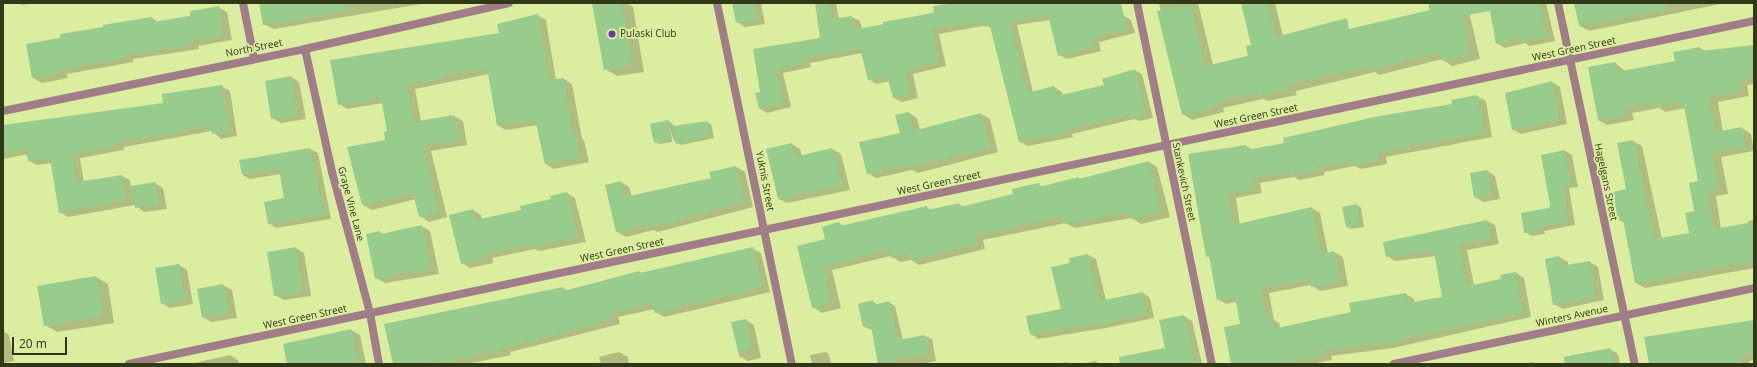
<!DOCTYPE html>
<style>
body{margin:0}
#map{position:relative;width:1757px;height:367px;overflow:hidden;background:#dbeea0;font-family:"Open Sans",sans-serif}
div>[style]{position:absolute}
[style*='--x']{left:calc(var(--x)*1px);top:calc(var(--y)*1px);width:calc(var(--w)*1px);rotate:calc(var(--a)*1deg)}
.shadow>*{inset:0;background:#0003}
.building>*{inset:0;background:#98cc8c}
.minor>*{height:8px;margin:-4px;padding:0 4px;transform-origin:4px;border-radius:4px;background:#a07d87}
.dots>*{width:11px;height:11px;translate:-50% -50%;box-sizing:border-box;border:2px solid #dbeea0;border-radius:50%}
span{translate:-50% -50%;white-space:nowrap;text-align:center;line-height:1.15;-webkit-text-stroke:3.5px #dbeea0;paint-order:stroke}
.poi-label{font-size:10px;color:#313818}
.left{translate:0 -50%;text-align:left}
.street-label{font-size:10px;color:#313818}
.frame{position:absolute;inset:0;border:4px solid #313818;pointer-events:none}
.scale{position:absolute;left:12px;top:337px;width:55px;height:18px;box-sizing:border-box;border:2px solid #313818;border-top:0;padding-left:5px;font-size:12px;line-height:14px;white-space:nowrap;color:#313818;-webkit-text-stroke:3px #dbeea0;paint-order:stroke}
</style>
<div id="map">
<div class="shadow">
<i style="clip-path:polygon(18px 3px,36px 3px,22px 5px)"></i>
<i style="clip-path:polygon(260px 3px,427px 3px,274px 29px,264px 24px)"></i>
<i style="clip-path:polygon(602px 3px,627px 3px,633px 7px,644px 72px,617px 76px,605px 69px)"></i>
<i style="clip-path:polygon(733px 3px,761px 3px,765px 24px,745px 27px,737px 22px)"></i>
<i style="clip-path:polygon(816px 3px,836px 3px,839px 19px,852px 17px,860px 21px,862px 29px,975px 3px,1117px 3px,1123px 15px,1131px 20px,1135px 33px,1099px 42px,1101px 51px,1067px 59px,1059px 55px,1050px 20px,1017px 25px,1033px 92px,1054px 87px,1062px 92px,1063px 96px,1105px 86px,1134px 70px,1142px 74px,1153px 118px,1139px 121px,1134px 119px,1072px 134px,1073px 137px,1028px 146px,1020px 142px,991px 27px,982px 26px,939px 34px,946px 66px,913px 74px,918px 98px,902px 102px,894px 98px,890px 81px,876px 84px,869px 79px,862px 53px,810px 63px,811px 67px,783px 73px,791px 107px,767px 113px,759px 108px,762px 93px,754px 50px,821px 38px)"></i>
<i style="clip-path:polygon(1159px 3px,1198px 3px,1213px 65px,1249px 56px,1252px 46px,1243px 3px,1275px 3px,1283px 36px,1331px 34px,1431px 11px,1429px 3px,1467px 3px,1480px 59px,1452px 66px,1442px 59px,1379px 75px,1375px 72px,1296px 91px,1297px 95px,1268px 101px,1263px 99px,1223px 108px,1224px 112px,1192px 120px,1183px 114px)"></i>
<i style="clip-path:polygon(1489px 3px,1546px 3px,1555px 41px,1530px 46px,1525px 43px,1505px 48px,1497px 43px)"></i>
<i style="clip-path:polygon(1575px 3px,1725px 3px,1589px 31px,1580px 26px)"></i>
<i style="clip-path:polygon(218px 7px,227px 12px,232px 40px,198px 46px,199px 49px,133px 59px,133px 62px,67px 74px,68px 78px,42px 83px,33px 78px,62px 39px,152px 18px,158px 22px,191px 16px)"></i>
<i style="clip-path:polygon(537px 15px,546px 20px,556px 80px,564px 79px,572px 84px,582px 139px,584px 140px,589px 162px,554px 169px,545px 164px,538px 125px,506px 130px,497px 125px,489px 74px,415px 89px,421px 121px,454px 116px,463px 121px,467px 145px,431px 151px,447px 217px,429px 222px,420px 216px,416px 199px,372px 210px,363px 205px,388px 132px,383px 103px,347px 109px,339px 104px,500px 34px)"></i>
<i style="clip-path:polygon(1754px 46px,1754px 84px,1747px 85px,1749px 96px,1718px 102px,1723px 132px,1742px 128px,1751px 134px,1754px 151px,1721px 157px,1728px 194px,1716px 196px,1721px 229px,1748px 224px,1748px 221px,1754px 220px,1754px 268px,1645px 288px,1636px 283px,1625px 223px,1619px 220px,1627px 190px,1633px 141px,1642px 146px,1662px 239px,1690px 234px,1699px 182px,1685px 108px,1666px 112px,1659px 108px,1632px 113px,1634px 120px,1607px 125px,1598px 120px,1615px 63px,1625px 71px,1676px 62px,1700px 48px,1706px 51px)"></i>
<i style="clip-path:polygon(291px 77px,299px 82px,306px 119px,281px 123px,272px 118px)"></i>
<i style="clip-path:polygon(1552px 82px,1560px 87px,1567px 124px,1521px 134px,1512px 129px)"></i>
<i style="clip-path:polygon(221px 86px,230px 91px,237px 136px,221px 139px,212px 131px,124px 147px,124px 150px,80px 158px,84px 182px,121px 176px,130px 180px,131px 187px,155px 183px,163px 188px,167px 209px,144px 212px,135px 205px,68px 217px,60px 212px,51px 163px,37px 165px,29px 161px,28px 154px,3px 159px,3px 127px,164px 104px)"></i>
<i style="clip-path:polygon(1477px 96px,1486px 101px,1492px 137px,1386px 157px,1387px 164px,1361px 169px,1355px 166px,1324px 172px,1325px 175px,1299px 180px,1294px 177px,1260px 183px,1262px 193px,1236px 198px,1240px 225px,1312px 208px,1320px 213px,1328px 253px,1334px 252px,1343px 257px,1348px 286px,1320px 291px,1311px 285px,1269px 293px,1274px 320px,1279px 323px,1280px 328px,1352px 312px,1406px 294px,1414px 299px,1415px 303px,1443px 298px,1436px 256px,1395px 261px,1387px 256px,1487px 221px,1495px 225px,1499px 244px,1467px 250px,1474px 285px,1502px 280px,1516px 273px,1524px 278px,1531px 317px,1393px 348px,1331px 356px,1332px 360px,1310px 364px,1232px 364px,1241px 325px,1237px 302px,1226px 304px,1218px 299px,1211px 258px,1207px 256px,1189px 154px,1246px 146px,1253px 150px,1285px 144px,1453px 105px,1452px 100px)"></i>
<i style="clip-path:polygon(909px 113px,917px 118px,920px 130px,981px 114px,990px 119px,998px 152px,918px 173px,912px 170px,876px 178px,868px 173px,901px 133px)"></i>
<i style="clip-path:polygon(668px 121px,673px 124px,673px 127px,707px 122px,711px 124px,714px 138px,681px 145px,674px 141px,668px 123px,672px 142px,659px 144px,655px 142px)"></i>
<i style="clip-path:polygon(792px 144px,800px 149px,802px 156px,832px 149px,841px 154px,850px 190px,787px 203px,779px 199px)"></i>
<i style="clip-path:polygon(310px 149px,318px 153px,331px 219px,276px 228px,269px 223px,285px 199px,281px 174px,250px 179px,243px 175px,240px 161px)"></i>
<i style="clip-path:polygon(1565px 151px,1572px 155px,1578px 187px,1569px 188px,1575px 225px,1544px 231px,1545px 234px,1532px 236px,1525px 232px,1550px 209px)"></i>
<i style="clip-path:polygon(1149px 162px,1157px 167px,1170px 217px,1141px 224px,1131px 218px,1075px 228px,1066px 223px,983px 240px,985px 249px,919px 265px,911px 260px,900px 262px,891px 256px,832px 270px,841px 308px,822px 313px,813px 307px,826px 240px,839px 223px,844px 227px,927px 208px,932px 210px,958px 204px,964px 207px,1014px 195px,1038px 184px,1043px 187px,1078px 178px,1081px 180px)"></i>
<i style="clip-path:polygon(736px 167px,745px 172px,753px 207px,658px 232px,653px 230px,626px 237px,617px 232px,621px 182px,629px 187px,632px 197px,712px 179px)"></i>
<i style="clip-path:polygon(1487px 171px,1495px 176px,1500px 199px,1483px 202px,1475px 197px)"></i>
<i style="clip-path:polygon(567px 193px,575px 198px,586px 242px,539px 251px,535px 249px,492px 258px,493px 263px,470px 268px,462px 263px,473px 210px,481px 215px,482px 219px,522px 210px)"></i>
<i style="clip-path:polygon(1357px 205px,1361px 208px,1364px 227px,1351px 229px,1347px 227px)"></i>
<i style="clip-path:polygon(421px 226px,430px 231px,439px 274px,385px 283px,376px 278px,380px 232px,384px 234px)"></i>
<i style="clip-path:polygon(296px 248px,304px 253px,311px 296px,284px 300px,275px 295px)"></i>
<i style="clip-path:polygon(752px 248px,761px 253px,770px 292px,664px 317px,656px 312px,655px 309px,618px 317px,620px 324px,510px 352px,511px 355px,467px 364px,394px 364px,563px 288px,568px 291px,639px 272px,642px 273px)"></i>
<i style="clip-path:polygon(1088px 255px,1096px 259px,1106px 300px,1143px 293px,1150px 298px,1154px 318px,1106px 328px,1038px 339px,1031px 334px,1062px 310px,1070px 259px)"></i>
<i style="clip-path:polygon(1559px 257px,1568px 262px,1568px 266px,1590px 262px,1598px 267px,1604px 300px,1563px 309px,1554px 304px)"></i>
<i style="clip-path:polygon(179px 265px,187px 270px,193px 304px,170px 308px,162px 303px)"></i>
<i style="clip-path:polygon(96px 277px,108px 284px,114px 323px,57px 332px,45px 325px)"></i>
<i style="clip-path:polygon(223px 285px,232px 290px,237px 318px,211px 322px,203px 317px,198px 289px)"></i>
<i style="clip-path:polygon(873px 302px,879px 305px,889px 302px,895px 306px,903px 340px,925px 336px,932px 339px,936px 361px,922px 364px,879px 364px,873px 330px,864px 327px,859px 305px)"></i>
<i style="clip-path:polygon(1184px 316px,1192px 321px,1202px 364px,1124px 364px,1166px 349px)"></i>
<i style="clip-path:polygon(746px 320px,754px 325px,761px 358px,748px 361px,739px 356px,733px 323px)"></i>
<i style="clip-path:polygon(1754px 321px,1754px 360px,1749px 361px,1749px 364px,1650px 364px)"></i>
<i style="clip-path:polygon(351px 330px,360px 335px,366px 364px,288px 364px,284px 344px)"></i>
<i style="clip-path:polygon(3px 331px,9px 335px,14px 361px,3px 363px)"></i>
<i style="clip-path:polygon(1610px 349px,1618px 354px,1620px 364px,1565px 364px,1564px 357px)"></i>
<i style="clip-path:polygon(619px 352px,628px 357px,629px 364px,601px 364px,599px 357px)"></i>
<i style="clip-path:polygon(825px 352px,829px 354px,831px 364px,812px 364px,810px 355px)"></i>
<i style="clip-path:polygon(230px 355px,238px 360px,239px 364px,190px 364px)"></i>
<i style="clip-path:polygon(1095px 361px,1101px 364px,1080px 364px)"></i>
<i style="clip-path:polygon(1066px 362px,1070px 364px,1055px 364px)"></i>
<i style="clip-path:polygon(1533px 362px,1536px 364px,1521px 364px)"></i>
</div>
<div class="building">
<i style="clip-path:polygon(259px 3px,348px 3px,349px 10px,263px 25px)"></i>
<i style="clip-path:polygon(592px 3px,622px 3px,632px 65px,604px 70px)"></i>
<i style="clip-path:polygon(732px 3px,754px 3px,757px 19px,736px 23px)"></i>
<i style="clip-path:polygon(815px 3px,830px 3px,832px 19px,852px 16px,855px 29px,883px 25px,883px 22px,934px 13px,933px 6px,952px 3px,1121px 3px,1127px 29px,1091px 38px,1094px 47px,1058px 56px,1048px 15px,1010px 21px,1027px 93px,1054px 86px,1057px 96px,1104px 85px,1102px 79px,1135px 69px,1145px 113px,1130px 117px,1129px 114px,1065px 130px,1066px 133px,1019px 142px,989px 22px,977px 25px,976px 22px,931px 29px,939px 62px,905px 70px,911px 94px,893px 98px,887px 76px,868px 80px,860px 48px,803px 58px,803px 63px,776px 69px,784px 103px,759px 109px,755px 93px,760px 92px,753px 49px,820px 38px)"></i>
<i style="clip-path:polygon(1241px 3px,1267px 3px,1275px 37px,1347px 18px,1349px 29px,1430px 10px,1428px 5px,1438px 3px,1539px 3px,1547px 36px,1521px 42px,1520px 38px,1496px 44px,1490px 11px,1463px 16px,1470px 54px,1442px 61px,1439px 52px,1369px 70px,1368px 66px,1286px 85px,1287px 89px,1258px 96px,1257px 93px,1214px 103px,1215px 107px,1182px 115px,1157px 11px,1190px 4px,1205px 66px,1248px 56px,1246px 46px,1251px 45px)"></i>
<i style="clip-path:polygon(1574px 3px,1666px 3px,1667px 9px,1579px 26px)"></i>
<i style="clip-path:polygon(219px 6px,223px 36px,190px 41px,191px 45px,125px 55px,125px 58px,59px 70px,60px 74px,32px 78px,26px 44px,60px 38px,60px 34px,103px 27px,103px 25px,152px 17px,153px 22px,190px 16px,190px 11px)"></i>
<i style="clip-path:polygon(538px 14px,549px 80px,564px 78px,573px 135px,576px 134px,580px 157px,545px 164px,535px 119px,497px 125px,487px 68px,444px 75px,445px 78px,407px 84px,413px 122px,454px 115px,459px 140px,423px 146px,438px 212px,419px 217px,413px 193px,362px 205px,347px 147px,385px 140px,384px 132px,387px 131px,381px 98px,338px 105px,330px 60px,499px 33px,497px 24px)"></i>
<i style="clip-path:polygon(1754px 45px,1754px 77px,1738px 80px,1740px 91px,1709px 97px,1716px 132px,1742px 127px,1745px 147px,1712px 153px,1719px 189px,1707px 192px,1714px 229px,1754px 222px,1754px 261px,1635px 283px,1623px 219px,1618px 220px,1613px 192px,1626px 189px,1617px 143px,1633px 140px,1655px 239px,1689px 233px,1685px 213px,1694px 211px,1689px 183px,1698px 181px,1685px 111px,1682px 102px,1656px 107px,1655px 102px,1624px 108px,1625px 115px,1598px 120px,1588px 67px,1616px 62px,1617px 72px,1675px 61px,1673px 52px,1700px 47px,1701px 51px)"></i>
<i style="clip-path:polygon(291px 76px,298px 114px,271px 119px,265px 81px)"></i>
<i style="clip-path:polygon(1552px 81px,1559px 120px,1512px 130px,1505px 93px)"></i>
<i style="clip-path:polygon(222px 85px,229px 131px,212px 134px,211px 126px,116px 143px,116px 146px,72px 154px,77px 182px,122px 175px,126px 200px,59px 213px,50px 158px,28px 161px,26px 149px,3px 153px,3px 125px,163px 103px,162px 94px)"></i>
<i style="clip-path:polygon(1477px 95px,1484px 133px,1378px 152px,1379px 160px,1351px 165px,1350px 161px,1316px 167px,1317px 171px,1290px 176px,1289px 172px,1252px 179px,1254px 189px,1228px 194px,1233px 225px,1312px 207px,1321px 254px,1334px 251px,1340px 282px,1311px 287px,1309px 280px,1261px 288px,1266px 318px,1271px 318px,1273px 329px,1351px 312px,1349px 303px,1406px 293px,1408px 303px,1442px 297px,1434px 251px,1386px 257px,1383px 242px,1487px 220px,1491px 239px,1459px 245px,1467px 286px,1501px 279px,1500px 275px,1516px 272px,1523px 313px,1384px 343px,1324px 351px,1324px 355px,1277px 364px,1231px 364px,1224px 327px,1240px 324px,1235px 297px,1217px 300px,1209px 256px,1206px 257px,1188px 154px,1246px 145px,1247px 150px,1284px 143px,1283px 138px,1379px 116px,1452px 104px,1451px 100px)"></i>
<i style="clip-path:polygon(909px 112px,913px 131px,981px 113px,990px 148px,908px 168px,907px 164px,867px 174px,859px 142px,900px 133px,895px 115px)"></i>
<i style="clip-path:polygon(669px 120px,672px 139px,654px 143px,650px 124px)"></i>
<i style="clip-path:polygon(707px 121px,710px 136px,676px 144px,673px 126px)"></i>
<i style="clip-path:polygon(792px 143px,795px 157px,832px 148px,842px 185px,778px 199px,766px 149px)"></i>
<i style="clip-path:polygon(310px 148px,324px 215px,268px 224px,264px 202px,284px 198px,279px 169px,242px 175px,239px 160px)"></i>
<i style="clip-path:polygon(1565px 150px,1571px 183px,1563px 185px,1569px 222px,1538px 227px,1538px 230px,1524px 233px,1521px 213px,1549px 208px,1550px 205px,1541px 155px)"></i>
<i style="clip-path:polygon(1149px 161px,1161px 212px,1131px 219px,1129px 212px,1065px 224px,1063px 216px,975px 235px,977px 244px,909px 260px,908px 254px,891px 258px,888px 249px,823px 266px,832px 303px,812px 308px,797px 246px,825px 239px,822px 227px,839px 222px,840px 226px,927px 206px,928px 210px,959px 203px,960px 207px,1013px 194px,1012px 189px,1039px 183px,1039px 187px,1079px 177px,1079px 179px)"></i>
<i style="clip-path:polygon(736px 166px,745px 202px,686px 217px,668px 224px,649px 228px,648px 225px,616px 232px,605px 185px,621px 181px,625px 197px,711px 178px,709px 172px)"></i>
<i style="clip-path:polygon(1487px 170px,1492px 195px,1474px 198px,1470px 173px)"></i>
<i style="clip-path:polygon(155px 182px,159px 204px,135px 208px,131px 186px)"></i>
<i style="clip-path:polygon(567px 192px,578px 237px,530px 247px,529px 244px,484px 254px,485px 258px,461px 264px,449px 215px,473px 209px,476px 220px,521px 210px,520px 206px,551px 199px,550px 196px)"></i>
<i style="clip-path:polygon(1357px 204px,1360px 225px,1346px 227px,1342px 207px)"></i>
<i style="clip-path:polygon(422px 225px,431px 269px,417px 273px,416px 270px,375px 279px,366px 234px,380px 231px,381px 234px)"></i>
<i style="clip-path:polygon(296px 247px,303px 291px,274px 296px,267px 252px)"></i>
<i style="clip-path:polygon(753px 247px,763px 287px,655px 313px,652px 303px,610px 313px,612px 320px,442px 364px,439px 359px,414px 364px,393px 364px,384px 324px,563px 287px,564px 291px,639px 271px,640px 273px)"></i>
<i style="clip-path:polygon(1088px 254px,1100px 301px,1143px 292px,1147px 314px,1098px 325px,1098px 323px,1030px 335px,1026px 316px,1061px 309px,1051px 267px,1070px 263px,1069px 258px)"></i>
<i style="clip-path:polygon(1559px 256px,1561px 266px,1590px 261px,1596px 296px,1553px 305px,1545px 259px)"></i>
<i style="clip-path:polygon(179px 264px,185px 300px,161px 304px,155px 268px)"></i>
<i style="clip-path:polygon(96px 276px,103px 316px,44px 326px,37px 286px)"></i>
<i style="clip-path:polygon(223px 284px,229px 313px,202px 318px,197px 289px)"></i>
<i style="clip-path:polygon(873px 300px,874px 305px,889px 301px,898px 340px,925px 335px,929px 353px,896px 360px,897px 364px,878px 364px,871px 326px,863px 327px,858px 304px)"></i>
<i style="clip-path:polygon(1184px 315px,1196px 364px,1120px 364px,1119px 357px,1165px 348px,1159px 320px)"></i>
<i style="clip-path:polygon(746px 319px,752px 349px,738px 352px,731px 322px)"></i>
<i style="clip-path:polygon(1754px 320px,1754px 354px,1741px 356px,1742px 364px,1649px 364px,1644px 337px)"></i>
<i style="clip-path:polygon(351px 329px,359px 364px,287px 364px,283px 344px)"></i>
<i style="clip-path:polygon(1610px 348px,1613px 364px,1565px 364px,1564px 357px)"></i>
</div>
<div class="minor">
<i style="--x:243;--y:3;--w:56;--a:78.7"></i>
<i style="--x:717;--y:3;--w:369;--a:78.3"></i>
<i style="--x:1137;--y:3;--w:369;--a:78.3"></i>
<i style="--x:1558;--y:3;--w:369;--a:78"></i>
<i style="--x:305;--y:49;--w:126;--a:77.6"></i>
<i style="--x:332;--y:172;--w:146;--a:74.9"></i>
<i style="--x:370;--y:313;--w:52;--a:80"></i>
<i style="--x:3;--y:111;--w:308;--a:-11.6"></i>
<i style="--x:305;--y:49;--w:209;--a:-12.7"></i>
<i style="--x:129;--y:364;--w:1661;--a:-11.92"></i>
<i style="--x:1394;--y:364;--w:368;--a:-11.9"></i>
</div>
<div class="dots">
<i style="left:612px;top:34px;background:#6a35ab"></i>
</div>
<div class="poi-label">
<span class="left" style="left:620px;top:34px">Pulaski Club</span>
</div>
<div class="street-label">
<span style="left:254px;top:48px;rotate:-11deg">North Street</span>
<span style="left:1574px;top:49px;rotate:-12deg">West Green Street</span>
<span style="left:1256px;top:116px;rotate:-12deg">West Green Street</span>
<span style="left:765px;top:181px;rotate:79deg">Yuknis Street</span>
<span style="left:1184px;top:182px;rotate:78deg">Stankevich Street</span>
<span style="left:1606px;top:182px;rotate:78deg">Hagelgans Street</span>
<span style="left:939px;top:183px;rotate:-12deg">West Green Street</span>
<span style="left:351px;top:204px;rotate:75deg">Grape Vine Lane</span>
<span style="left:622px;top:250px;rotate:-12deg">West Green Street</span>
<span style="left:1572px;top:316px;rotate:-12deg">Winters Avenue</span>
<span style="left:305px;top:317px;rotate:-12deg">West Green Street</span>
</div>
<div class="frame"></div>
<div class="scale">20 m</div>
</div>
